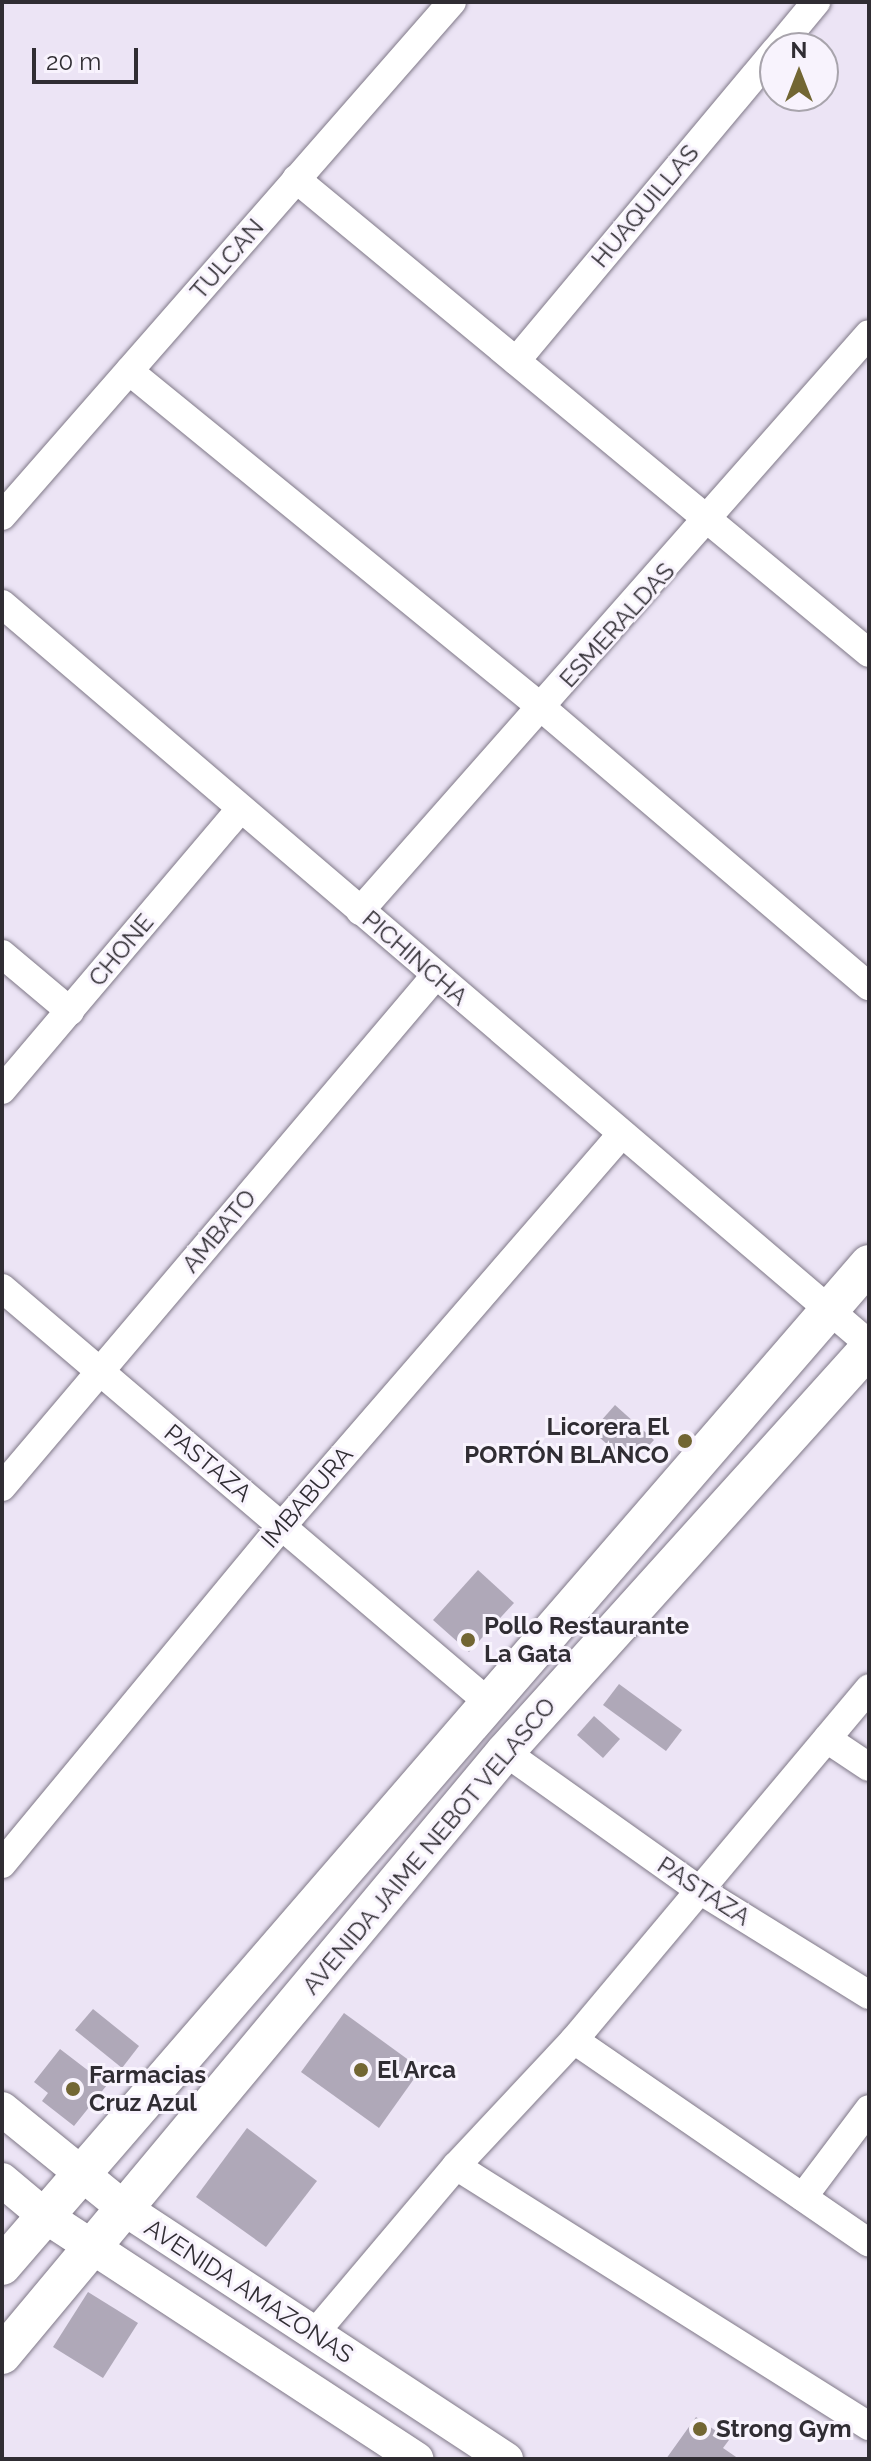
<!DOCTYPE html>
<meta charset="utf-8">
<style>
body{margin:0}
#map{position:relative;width:871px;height:2461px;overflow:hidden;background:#ece4f5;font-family:Raleway,sans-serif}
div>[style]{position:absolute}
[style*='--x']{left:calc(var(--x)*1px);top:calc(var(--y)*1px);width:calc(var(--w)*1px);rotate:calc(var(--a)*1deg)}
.building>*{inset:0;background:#afa8b8}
.roads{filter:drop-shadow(0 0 2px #7f7887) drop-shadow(0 0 2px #7f7887)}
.minor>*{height:28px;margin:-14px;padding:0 14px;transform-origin:14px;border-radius:14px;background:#fff}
.tertiary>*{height:34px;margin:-17px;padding:0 17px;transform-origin:17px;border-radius:17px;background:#fff}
.secondary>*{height:38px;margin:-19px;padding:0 19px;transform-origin:19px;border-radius:19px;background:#fff}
.dots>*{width:22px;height:22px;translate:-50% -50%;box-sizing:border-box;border:4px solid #f8f3fd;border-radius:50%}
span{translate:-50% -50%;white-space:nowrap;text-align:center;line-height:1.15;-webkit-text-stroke:6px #f8f3fd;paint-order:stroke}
.street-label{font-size:24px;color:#302d33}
.poi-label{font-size:24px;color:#302d33;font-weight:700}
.right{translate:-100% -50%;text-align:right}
.left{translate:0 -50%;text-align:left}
.frame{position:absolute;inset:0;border:4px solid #302d33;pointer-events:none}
.north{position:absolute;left:759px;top:32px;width:80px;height:80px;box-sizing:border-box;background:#f8f3fd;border:2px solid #a8a4ac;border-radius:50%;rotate:0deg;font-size:22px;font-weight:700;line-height:32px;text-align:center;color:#302d33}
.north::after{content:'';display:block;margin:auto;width:28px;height:36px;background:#726633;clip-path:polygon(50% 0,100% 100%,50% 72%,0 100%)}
.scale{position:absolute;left:32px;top:48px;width:106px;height:36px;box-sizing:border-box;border:4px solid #302d33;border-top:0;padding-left:10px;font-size:24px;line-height:28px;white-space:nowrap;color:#302d33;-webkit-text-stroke:6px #f8f3fd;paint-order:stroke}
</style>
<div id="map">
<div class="building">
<i style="clip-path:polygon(615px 1405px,654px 1440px,631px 1465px,592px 1431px)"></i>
<i style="clip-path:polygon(478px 1570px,514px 1603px,469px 1652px,433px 1620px)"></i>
<i style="clip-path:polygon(619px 1684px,682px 1730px,666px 1751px,603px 1705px)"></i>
<i style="clip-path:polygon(594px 1716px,620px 1739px,603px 1758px,577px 1735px)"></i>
<i style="clip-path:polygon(93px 2009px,139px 2046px,122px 2068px,75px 2030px)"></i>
<i style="clip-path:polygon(344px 2013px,421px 2069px,379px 2128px,301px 2072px)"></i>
<i style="clip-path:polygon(60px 2049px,107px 2085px,74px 2126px,42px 2101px,48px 2093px,34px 2082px)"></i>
<i style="clip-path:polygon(247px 2128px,317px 2181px,266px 2247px,196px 2197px)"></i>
<i style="clip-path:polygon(88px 2292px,138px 2323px,103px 2378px,53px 2347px)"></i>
<i style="clip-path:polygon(696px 2417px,729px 2440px,723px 2448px,739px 2459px,666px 2459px)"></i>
</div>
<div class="roads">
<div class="minor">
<i style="--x:778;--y:48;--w:60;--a:-50.4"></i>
<i style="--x:296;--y:179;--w:744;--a:39.6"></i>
<i style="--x:516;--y:361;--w:404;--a:-50.1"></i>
<i style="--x:129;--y:371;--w:533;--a:39.21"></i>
<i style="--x:542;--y:708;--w:429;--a:40.4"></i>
<i style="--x:2;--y:516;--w:683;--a:-48.8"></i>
<i style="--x:2;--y:604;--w:1140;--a:40.48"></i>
<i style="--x:360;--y:911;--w:769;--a:-48.58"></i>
<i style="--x:2;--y:954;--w:89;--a:40"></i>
<i style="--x:2;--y:1090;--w:368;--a:-49.7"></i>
<i style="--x:2;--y:1288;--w:637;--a:40.42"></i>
<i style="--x:2;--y:1487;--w:671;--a:-49.71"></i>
<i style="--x:827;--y:1739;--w:50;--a:33.7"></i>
<i style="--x:505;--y:1752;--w:237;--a:35.4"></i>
<i style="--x:698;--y:1889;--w:201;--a:31.8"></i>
<i style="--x:2;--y:1864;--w:439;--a:-50.4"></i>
<i style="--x:282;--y:1526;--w:516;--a:-49.09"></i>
<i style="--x:574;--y:2040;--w:358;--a:34.5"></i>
<i style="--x:456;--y:2166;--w:488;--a:32.2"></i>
<i style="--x:803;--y:2197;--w:110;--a:-53.1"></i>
<i style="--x:314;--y:2334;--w:220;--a:-49.8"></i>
<i style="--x:456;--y:2166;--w:173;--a:-46.9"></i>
<i style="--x:574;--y:2040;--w:459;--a:-50"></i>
</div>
<div class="tertiary">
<i style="--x:2;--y:2109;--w:159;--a:39.1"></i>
<i style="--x:125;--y:2209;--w:456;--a:33.3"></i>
<i style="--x:2;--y:2180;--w:56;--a:39.9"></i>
<i style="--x:45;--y:2216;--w:444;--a:33.2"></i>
</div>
<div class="secondary">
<i style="--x:2;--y:2266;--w:1325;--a:-49.13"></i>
<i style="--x:2;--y:2355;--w:785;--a:-50.17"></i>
<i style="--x:505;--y:1752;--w:544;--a:-47.98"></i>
</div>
</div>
<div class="dots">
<i style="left:685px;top:1441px;background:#726633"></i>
<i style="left:468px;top:1640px;background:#726633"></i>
<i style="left:361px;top:2070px;background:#726633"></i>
<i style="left:73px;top:2089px;background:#726633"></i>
<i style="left:700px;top:2429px;background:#726633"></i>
</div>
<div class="street-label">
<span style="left:645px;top:206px;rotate:-50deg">HUAQUILLAS</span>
<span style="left:227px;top:259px;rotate:-49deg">TULCAN</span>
<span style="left:617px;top:625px;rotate:-48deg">ESMERALDAS</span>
<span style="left:121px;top:950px;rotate:-50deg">CHONE</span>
<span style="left:415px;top:958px;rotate:41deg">PICHINCHA</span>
<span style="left:219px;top:1231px;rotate:-50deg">AMBATO</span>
<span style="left:208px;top:1463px;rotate:40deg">PASTAZA</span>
<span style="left:307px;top:1497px;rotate:-49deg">IMBABURA</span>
<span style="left:429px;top:1846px;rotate:-50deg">AVENIDA JAIME NEBOT VELASCO</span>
<span style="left:704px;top:1891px;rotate:33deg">PASTAZA</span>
<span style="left:249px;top:2291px;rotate:33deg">AVENIDA AMAZONAS</span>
</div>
<div class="poi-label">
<span class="right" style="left:669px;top:1441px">Licorera El<br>PORTÓN BLANCO</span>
<span class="left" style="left:484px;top:1640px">Pollo Restaurante<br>La Gata</span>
<span class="left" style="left:377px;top:2070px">El Arca</span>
<span class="left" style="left:89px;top:2089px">Farmacias<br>Cruz Azul</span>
<span class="left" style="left:716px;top:2429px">Strong Gym</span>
</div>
<div class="frame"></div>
<div class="north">N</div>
<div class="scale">20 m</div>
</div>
